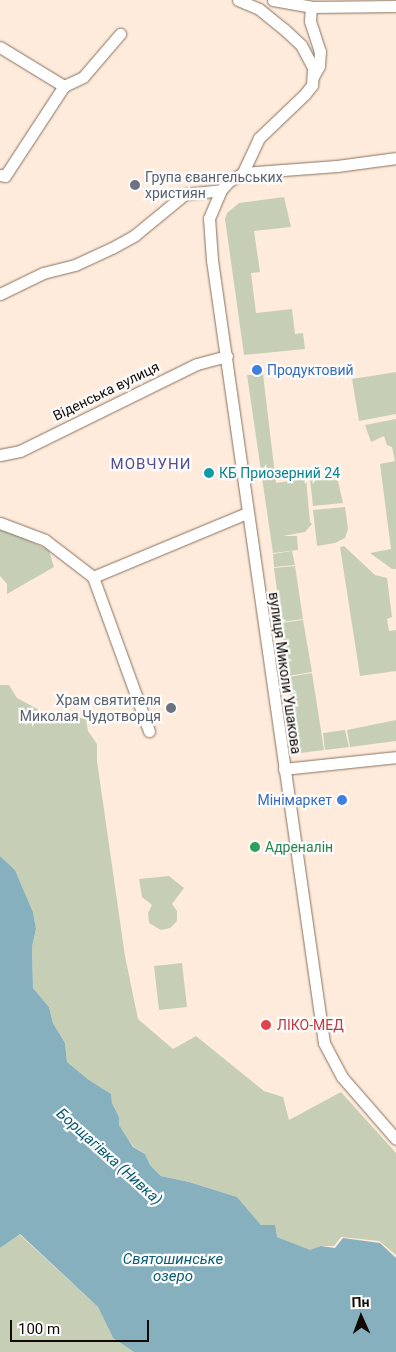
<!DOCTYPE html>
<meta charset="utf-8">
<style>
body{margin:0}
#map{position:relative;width:396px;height:1352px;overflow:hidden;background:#ffebdb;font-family:Roboto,sans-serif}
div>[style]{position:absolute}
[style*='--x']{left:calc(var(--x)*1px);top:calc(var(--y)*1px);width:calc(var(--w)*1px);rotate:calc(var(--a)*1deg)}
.green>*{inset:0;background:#c6cfb5}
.water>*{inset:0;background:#87b0bf}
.roads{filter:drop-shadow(0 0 1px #87715f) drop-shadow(0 0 1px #87715f)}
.minor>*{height:11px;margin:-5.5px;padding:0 5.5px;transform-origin:5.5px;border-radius:5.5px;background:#fff}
.dots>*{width:14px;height:14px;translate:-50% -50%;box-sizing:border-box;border:2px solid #fcfcfc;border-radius:50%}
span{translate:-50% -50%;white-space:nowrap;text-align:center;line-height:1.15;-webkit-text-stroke:4.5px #fcfcfc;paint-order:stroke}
.worship-label{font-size:14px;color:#5b616d}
.left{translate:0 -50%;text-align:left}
.right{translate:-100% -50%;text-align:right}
.shop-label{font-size:14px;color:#366cbe}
.street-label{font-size:14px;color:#110a04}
.culture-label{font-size:14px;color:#0d838f}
.leisure-label{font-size:14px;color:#27864d}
.health-label{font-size:14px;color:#be3a42}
.neighbourhood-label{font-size:15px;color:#544e8d;letter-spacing:1px}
.water-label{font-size:15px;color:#0a5d73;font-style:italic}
.north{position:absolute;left:336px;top:1292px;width:50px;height:50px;-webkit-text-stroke:4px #fcfcfc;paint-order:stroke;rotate:358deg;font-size:14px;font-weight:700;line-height:20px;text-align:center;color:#110a04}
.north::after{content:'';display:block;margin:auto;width:18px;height:22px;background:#110a04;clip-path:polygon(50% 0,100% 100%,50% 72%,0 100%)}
.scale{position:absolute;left:10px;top:1320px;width:139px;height:22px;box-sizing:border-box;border:2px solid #110a04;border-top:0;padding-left:6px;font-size:15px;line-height:18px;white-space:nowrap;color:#110a04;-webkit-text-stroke:4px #fcfcfc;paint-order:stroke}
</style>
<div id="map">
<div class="green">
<i style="clip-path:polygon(284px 197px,291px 227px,254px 231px,260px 272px,251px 273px,256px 313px,292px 309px,295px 334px,303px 333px,305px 349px,244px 355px,225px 219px,227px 213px,239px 203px)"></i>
<i style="clip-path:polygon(396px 372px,396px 414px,359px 421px,352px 379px)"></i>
<i style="clip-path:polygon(263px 374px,276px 483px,306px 479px,310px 522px,312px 524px,305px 532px,283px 536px,297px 536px,298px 550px,273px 553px,247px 375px)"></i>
<i style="clip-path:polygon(396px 419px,396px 569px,392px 569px,370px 553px,391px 549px,380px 464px,395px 461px,392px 447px,387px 445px,384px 436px,371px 442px,365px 425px)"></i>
<i style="clip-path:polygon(330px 477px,338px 481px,343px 503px,313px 506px,310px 479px)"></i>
<i style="clip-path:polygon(345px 507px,348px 529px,345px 538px,335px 543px,317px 546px,313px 510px)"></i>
<i style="clip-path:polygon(0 527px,49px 550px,54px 567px,7px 594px,7px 584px,0 576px)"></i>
<i style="clip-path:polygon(344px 546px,375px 575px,387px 578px,392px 617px,387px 619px,389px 631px,396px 630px,396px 671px,360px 676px,340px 547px)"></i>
<i style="clip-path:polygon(292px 551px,295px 565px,274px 567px,273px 554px)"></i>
<i style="clip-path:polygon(295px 566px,303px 619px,281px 622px,274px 568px)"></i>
<i style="clip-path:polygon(303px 620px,312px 672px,288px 676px,281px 623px)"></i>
<i style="clip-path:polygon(312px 673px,324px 750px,301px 753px,297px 747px,288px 677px)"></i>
<i style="clip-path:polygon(0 685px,9px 685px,17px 698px,43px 712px,86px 719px,88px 731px,97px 744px,97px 761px,125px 956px,138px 1019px,173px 1049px,196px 1036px,264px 1091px,283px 1097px,289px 1120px,341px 1092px,396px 1153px,396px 1255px,379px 1241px,341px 1237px,334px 1246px,321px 1246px,310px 1251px,277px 1237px,274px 1232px,261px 1225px,237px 1197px,189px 1182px,161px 1176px,150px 1165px,145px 1154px,134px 1147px,125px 1135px,119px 1125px,119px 1117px,112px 1103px,111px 1094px,89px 1080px,67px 1062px,65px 1043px,53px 1023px,49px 1007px,33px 988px,32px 947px,36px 929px,33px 912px,15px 870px,0 856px)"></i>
<i style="clip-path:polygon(396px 720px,396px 741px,350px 747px,347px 730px)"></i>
<i style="clip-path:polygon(345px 730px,349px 747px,325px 750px,323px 733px)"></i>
<i style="clip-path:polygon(169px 876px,184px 888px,172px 904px,177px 911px,177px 921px,170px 928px,161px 930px,149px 923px,148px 913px,152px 905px,142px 897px,139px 879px)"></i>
<i style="clip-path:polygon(182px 963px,187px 1007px,159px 1010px,154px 966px)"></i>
<i style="clip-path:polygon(19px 1234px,98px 1307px,113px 1338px,134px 1352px,0 1352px,0 1248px)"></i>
</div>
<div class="water">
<i style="clip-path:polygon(0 856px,15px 870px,33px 912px,36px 929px,32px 947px,33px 988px,49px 1007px,53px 1023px,65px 1043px,67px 1062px,89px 1080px,111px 1094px,112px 1103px,119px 1117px,119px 1125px,133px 1147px,145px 1154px,150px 1165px,161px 1176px,189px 1182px,237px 1197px,261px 1225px,275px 1225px,277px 1237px,310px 1250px,321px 1246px,335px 1248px,343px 1238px,380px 1243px,396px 1258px,396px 1352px,134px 1352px,113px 1338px,98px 1307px,20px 1234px,0 1248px)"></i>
</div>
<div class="roads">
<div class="minor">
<i style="--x:238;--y:0;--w:23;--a:23"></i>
<i style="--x:259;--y:9;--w:33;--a:39"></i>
<i style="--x:285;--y:30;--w:22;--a:43"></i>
<i style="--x:301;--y:45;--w:26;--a:62"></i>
<i style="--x:313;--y:68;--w:17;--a:93"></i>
<i style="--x:312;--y:85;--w:11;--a:128"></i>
<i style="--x:305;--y:94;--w:64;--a:136.3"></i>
<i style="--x:259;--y:138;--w:38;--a:115"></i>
<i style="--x:243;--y:173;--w:16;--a:150"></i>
<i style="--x:229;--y:181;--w:12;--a:132"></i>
<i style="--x:221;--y:190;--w:30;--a:113"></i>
<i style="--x:209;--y:218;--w:42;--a:85.9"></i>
<i style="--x:212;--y:260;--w:791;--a:81.86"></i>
<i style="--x:324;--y:1043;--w:38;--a:62"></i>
<i style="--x:342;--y:1077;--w:82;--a:48.9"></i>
<i style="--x:273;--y:0;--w:39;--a:10"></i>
<i style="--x:311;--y:7;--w:85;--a:-0.7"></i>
<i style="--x:311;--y:7;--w:14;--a:94"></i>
<i style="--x:310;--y:21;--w:32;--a:72"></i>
<i style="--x:320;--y:51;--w:15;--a:94"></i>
<i style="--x:319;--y:66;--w:13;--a:119"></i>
<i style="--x:0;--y:47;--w:75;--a:31.4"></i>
<i style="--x:243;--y:173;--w:94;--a:-4.3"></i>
<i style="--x:337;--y:166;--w:60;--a:-7.7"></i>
<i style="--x:0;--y:175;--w:5;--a:11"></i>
<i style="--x:5;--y:176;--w:108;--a:-56.8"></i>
<i style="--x:64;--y:86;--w:21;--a:-25"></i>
<i style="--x:83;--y:77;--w:57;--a:-49.3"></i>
<i style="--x:0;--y:294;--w:48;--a:-26"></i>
<i style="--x:43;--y:273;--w:33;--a:-14"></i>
<i style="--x:75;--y:265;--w:41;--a:-24.7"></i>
<i style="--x:112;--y:248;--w:26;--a:-29"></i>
<i style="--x:135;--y:235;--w:65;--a:-39.4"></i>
<i style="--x:185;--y:194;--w:36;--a:-6"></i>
<i style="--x:0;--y:455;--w:20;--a:-11"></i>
<i style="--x:20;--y:451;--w:197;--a:-26.2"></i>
<i style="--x:197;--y:364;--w:31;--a:-15"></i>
<i style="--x:0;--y:523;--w:48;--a:20.7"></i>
<i style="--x:45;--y:540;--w:61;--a:37.6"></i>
<i style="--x:93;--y:577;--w:164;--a:70"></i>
<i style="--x:93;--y:577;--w:167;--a:-22.6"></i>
<i style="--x:284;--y:769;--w:113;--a:-6.1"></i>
</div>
</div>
<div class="dots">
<i style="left:135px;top:185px;background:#6b7280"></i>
<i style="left:257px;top:370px;background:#3f7fe0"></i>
<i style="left:209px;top:473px;background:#0f9aa8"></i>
<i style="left:171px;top:708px;background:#6b7280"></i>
<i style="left:342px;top:800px;background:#3f7fe0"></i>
<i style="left:255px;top:847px;background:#2e9e5b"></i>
<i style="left:266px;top:1025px;background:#e0444e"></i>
</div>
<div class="worship-label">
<span class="left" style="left:145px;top:185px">Група євангельських<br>християн</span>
<span class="right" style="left:161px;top:708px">Храм святителя<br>Миколая Чудотворця</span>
</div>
<div class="shop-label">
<span class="left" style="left:267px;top:370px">Продуктовий</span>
<span class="right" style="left:332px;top:800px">Мінімаркет</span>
</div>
<div class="street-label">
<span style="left:106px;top:391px;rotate:-26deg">Віденська вулиця</span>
<span style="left:285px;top:673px;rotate:82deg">вулиця Миколи Ушакова</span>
</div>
<div class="culture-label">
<span class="left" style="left:219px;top:473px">КБ Приозерний 24</span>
</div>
<div class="leisure-label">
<span class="left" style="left:265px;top:847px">Адреналін</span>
</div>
<div class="health-label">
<span class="left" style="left:277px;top:1025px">ЛІКО-МЕД</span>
</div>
<div class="neighbourhood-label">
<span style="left:151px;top:465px">МОВЧУНИ</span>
</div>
<div class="water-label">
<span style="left:109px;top:1157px;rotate:42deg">Борщагівка (Нивка)</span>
<span style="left:173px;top:1268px">Святошинське<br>озеро</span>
</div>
<div class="north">Пн</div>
<div class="scale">100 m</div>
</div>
